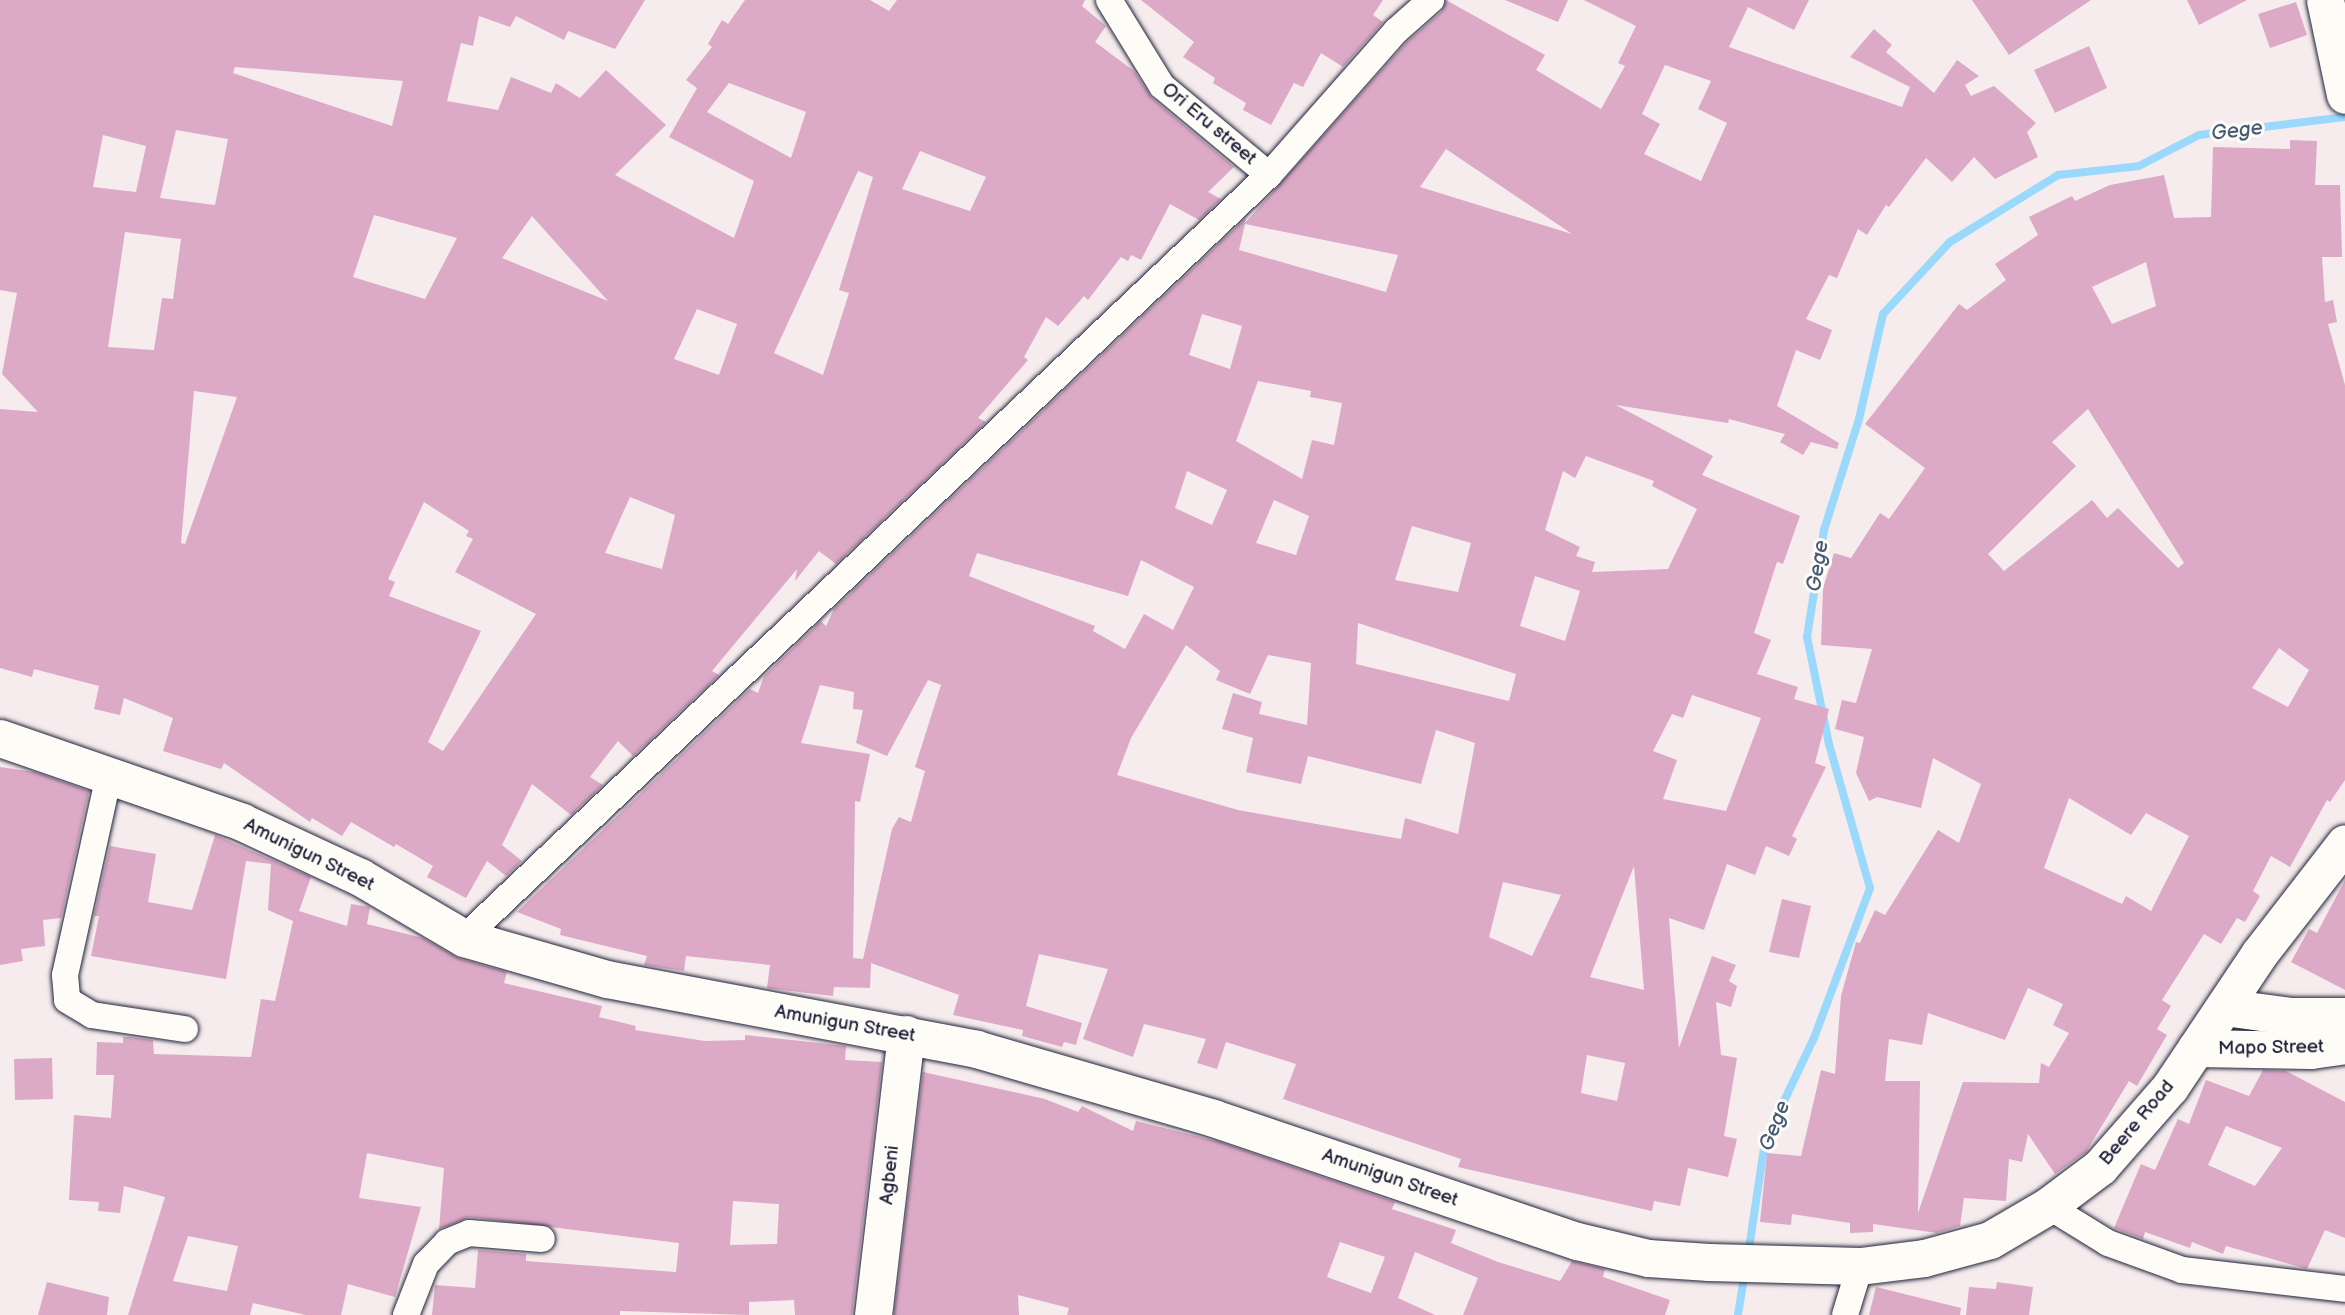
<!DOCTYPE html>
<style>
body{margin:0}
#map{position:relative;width:2345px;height:1315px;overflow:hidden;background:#f6eced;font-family:"Balsamiq Sans",sans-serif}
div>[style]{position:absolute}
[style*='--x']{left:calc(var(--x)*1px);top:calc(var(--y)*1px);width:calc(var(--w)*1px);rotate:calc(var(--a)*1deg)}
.stream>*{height:8px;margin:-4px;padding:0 4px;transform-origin:4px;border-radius:4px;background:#9ad9fb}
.building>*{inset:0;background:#dcaac7}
.roads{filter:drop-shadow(0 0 2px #22223b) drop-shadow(0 0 2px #22223b)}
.street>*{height:26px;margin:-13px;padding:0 13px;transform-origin:13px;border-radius:13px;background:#fdfcf7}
.secondary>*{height:37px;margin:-18.5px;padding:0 18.5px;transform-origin:18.5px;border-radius:18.5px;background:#fdfcf7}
span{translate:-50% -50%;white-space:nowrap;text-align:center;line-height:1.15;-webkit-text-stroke:6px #fdfcf7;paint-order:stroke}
.street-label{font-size:19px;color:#22223b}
.water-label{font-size:21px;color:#465975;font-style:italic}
</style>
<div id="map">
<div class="stream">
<i style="--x:1748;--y:1255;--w:115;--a:-81.5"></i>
<i style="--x:1765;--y:1141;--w:114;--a:-64.6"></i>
<i style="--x:1814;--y:1038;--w:160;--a:-69.5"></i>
<i style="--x:1870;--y:888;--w:150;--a:-105.9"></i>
<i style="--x:1829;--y:744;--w:109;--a:-101.6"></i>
<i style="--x:1807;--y:637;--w:108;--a:-81"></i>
<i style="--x:1824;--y:530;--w:116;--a:-72.5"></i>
<i style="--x:1859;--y:419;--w:108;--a:-77.1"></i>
<i style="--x:1883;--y:314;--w:98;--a:-47.1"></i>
<i style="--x:1950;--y:242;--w:127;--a:-31.8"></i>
<i style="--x:2058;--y:175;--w:81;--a:-6.3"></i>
<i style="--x:2139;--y:166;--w:68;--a:-27.3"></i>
<i style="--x:2199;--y:135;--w:147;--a:-7"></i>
<i style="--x:1738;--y:1315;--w:45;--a:-81"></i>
</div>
<div class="building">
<i style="clip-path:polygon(evenodd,0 0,645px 0,615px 49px,568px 31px,564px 40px,516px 16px,510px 27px,479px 16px,473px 46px,461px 43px,447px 101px,498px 110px,511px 77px,551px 93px,556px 83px,580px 98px,606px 70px,666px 125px,615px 175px,734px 238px,754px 181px,669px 137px,697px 88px,686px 80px,712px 47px,708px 44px,722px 20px,728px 24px,745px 0,870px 0,889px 11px,897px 0,1085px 0,1082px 6px,1106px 26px,1095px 42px,1134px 71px,1152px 98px,1234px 167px,1208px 192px,1221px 199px,1199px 220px,1170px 204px,1141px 260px,1131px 255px,1128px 261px,1121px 257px,1088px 300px,1084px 296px,1058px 326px,1046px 317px,1024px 357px,1028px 360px,978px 418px,986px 422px,836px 564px,819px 551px,795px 581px,797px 569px,712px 671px,719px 675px,633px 756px,618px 741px,590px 777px,603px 785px,571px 815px,532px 784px,502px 845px,522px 861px,506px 876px,487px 861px,466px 898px,427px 877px,433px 866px,396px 844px,394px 847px,351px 822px,342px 836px,312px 818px,310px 822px,224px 763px,221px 769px,163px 751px,173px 718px,124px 698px,120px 715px,94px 709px,99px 686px,34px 669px,32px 677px,0 668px,0 409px,38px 412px,2px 374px,17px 293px,0 290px,0 0,235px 67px,403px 81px,392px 126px,233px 73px,235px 67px,0 0,729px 83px,806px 112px,791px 158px,707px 112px,729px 83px,0 0,176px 130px,228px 139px,215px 205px,160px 198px,176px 130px,0 0,103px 135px,146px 146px,136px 192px,93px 187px,103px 135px,0 0,920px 151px,986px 177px,970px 211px,902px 189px,920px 151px,0 0,858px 171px,873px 177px,839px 290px,849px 293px,823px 375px,774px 353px,858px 171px,0 0,374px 215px,457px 238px,425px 299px,353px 277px,374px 215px,0 0,532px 216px,608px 301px,502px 258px,532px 216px,0 0,125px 232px,181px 239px,173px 299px,162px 298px,154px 350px,108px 347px,125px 232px,0 0,697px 309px,737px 324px,719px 375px,674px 359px,697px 309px,0 0,194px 391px,237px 397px,185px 544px,181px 543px,194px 391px,0 0,630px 497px,675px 515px,662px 569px,605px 553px,630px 497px,0 0,424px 502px,469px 531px,466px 536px,473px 539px,455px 572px,536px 614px,443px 751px,428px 742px,481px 631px,389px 596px,395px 582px,388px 579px,424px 502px)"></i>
<i style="clip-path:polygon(1141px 0,1383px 0,1373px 15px,1383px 22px,1343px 67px,1321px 53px,1303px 87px,1294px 83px,1271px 125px,1243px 110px,1246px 103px,1213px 83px,1215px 78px,1183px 57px,1194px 42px)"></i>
<i style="clip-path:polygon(evenodd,1446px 0,1545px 55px,1536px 70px,1601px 109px,1625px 66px,1618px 63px,1636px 26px,1584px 0,1809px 0,1794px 30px,1748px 7px,1729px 47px,1902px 107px,1910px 87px,1850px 57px,1874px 29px,1892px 45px,1886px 52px,1934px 93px,1957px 60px,1979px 76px,1965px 85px,1971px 96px,1994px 86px,2036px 123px,2027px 132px,2038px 157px,1995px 179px,1974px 157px,1952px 182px,1926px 158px,1889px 207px,1886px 205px,1867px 235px,1858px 229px,1837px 278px,1829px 275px,1806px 319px,1832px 330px,1828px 341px,1820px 360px,1796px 350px,1777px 406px,1839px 443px,1837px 449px,1811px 442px,1803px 455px,1780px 442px,1785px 434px,1729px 419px,1728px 423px,1616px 405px,1713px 456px,1702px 475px,1800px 516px,1783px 564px,1777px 562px,1754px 633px,1771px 640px,1757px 674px,1798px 687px,1794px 699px,1829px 709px,1815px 763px,1826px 767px,1792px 836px,1797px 839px,1789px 856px,1766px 846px,1755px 875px,1727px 864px,1704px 930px,1669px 918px,1679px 1048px,1712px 956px,1736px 965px,1729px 981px,1737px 986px,1731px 1007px,1716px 1002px,1721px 1055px,1737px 1058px,1724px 1136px,1737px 1139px,1728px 1177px,1688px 1168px,1680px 1206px,1654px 1201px,1652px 1211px,1458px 1167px,1461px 1159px,1283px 1099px,1296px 1064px,1226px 1042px,1217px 1069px,1197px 1063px,1206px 1039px,1144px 1024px,1133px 1057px,1083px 1039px,1108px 969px,1039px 954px,1026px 1006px,1082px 1023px,1076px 1045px,1064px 1042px,1062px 1047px,1022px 1036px,1023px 1030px,953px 1015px,959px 995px,871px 963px,870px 988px,834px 987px,833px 996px,774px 989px,767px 988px,770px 965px,686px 956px,684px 971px,644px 965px,647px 956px,560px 935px,561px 929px,517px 912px,750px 689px,758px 693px,764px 676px,821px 621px,826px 626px,834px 609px,1246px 218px,1245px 223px,1407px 42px,1441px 12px,1446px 0,1665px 65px,1711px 81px,1698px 109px,1727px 123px,1701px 181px,1644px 154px,1660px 124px,1642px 114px,1665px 65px,1446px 0,1446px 149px,1572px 234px,1420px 187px,1446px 149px,1446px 0,1245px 224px,1398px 255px,1386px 292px,1239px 250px,1245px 224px,1446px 0,1202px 314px,1242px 326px,1230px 369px,1189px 355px,1202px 314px,1446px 0,1258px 381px,1311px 391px,1310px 397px,1342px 403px,1334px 445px,1312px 440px,1302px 479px,1236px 441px,1258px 381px,1446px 0,1586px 456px,1654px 481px,1652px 486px,1697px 509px,1668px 569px,1592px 572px,1595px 562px,1576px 556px,1580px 547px,1545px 530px,1563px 471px,1575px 478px,1586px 456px,1446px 0,1187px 471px,1227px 490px,1212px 525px,1175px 508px,1187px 471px,1446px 0,1274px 500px,1309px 516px,1296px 555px,1256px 543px,1274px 500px,1446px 0,1412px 526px,1471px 543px,1458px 592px,1395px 580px,1412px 526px,1446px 0,977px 553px,1128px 596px,1141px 560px,1194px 587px,1173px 630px,1144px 614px,1125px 649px,1093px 631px,1095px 626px,969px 576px,977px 553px,1446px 0,1535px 576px,1580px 591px,1565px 641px,1520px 626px,1535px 576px,1446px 0,1358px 623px,1516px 674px,1509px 701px,1356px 664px,1358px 623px,1446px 0,1186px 645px,1220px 671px,1216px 680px,1250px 694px,1268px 655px,1311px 663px,1307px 725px,1259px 714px,1262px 702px,1233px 693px,1222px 729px,1253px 738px,1246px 772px,1301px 784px,1308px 756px,1421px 784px,1436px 730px,1475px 743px,1458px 834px,1405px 818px,1401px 839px,1238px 810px,1117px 775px,1131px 738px,1186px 645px,1446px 0,928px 680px,941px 685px,915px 767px,925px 771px,911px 822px,899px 817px,892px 829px,863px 959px,853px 958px,855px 801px,860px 802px,870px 754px,801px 743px,820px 685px,854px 692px,853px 709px,863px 710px,856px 743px,887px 756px,928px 680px,1446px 0,1692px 695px,1761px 718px,1726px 811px,1663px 799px,1677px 760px,1653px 751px,1672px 714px,1683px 718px,1692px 695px,1446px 0,1634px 866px,1644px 990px,1590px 977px,1634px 866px,1446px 0,1503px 882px,1561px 895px,1532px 956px,1489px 937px,1503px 882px,1446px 0,1587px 1055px,1625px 1063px,1617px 1101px,1581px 1093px,1587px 1055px)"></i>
<i style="clip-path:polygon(1505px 0,1568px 0,1558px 22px)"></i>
<i style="clip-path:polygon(1972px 0,2091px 0,2009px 55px)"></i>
<i style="clip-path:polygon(2187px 0,2247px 0,2199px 25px)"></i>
<i style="clip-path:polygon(2296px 2px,2307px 35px,2270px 48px,2258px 14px)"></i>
<i style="clip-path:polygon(2089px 46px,2107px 88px,2055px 113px,2034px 70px)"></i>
<i style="clip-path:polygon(evenodd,2290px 140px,2317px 141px,2315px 185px,2340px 185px,2342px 257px,2322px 257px,2325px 302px,2333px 300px,2337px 322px,2328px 324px,2345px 385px,2345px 780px,2330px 802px,2327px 800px,2290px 867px,2271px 856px,2253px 891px,2260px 896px,2245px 922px,2237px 918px,2221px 944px,2204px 934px,2162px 1000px,2171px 1006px,2157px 1029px,2167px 1035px,2137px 1086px,2129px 1081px,2086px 1152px,2055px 1174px,2028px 1134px,2022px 1162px,2009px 1159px,2006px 1201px,1964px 1198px,1960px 1226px,1937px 1233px,1873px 1224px,1873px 1232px,1850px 1233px,1850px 1223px,1792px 1214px,1791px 1225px,1760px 1222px,1767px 1153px,1801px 1156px,1821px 1070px,1835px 1074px,1841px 996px,1856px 942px,1860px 943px,1875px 910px,1885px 915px,1938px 830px,1959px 843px,1981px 784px,1933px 758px,1921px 808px,1877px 797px,1869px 801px,1856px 773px,1864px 737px,1835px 729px,1842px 700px,1856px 703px,1872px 649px,1821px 645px,1823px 588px,1834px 553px,1851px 558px,1880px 513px,1889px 519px,1925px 468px,1865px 424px,1959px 304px,1967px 310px,2006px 280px,1995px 264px,2038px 235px,2029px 217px,2072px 196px,2075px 201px,2110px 185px,2164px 175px,2174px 218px,2211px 217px,2213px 147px,2290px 149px,2290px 140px,2146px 262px,2156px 306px,2112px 324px,2092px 287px,2146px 262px,2290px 140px,2088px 409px,2184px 563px,2178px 568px,2118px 508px,2107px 518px,2092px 500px,2004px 571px,1988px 554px,2076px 466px,2052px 442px,2088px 409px,2290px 140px,2279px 648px,2309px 670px,2288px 707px,2252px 688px,2279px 648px,2290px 140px,2069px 798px,2131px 835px,2146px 813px,2189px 836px,2151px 911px,2126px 896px,2122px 904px,2044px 868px,2069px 798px,2290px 140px,2028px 988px,2063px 1004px,2053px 1025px,2069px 1033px,2049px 1067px,2041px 1063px,2039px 1083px,1963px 1082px,1918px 1213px,1920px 1081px,1885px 1081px,1889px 1039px,1922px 1045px,1928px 1013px,2005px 1040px,2028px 988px)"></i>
<i style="clip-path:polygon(0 767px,35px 772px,89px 791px,61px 918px,43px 920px,45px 946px,21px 949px,23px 961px,0 965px)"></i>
<i style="clip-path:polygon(evenodd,215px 835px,311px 877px,299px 911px,347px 926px,351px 904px,370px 907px,367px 924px,423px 938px,458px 958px,507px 972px,504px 983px,602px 1006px,599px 1017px,636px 1026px,635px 1030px,705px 1041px,745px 1040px,745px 1035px,846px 1046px,845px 1060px,882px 1062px,852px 1315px,795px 1315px,794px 1300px,749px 1302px,749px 1315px,620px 1311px,620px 1315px,432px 1315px,435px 1285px,475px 1288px,478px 1250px,526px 1254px,526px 1261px,676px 1272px,679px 1243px,470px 1217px,439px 1229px,444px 1168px,367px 1153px,359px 1198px,421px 1207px,395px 1297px,348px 1284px,341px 1315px,306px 1315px,253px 1303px,250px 1315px,128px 1315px,165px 1197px,124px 1186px,120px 1213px,98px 1211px,99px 1202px,69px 1200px,74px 1115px,111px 1118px,114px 1075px,96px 1075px,97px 1042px,123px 1043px,123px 1037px,130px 1037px,153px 1040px,154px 1054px,251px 1057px,261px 999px,275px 1001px,293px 921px,268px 910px,271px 864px,246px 861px,226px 979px,91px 956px,99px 916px,94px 916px,110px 846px,156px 854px,148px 902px,192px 910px,215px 835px,733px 1201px,779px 1204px,777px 1244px,730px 1245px,733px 1201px,215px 835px,188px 1236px,238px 1246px,227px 1291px,173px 1281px,188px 1236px)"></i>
<i style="clip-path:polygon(2345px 880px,2345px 990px,2291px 962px,2309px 929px,2317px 933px)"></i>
<i style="clip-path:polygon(1782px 899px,1811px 906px,1799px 958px,1769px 952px)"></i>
<i style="clip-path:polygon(52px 1058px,53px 1099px,15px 1100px,14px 1059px)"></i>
<i style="clip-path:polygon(evenodd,2263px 1070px,2286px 1071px,2345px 1102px,2345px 1238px,2325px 1230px,2307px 1269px,2226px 1246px,2223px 1254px,2192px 1242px,2190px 1248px,2145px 1232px,2143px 1239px,2114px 1228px,2141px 1164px,2155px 1170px,2178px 1119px,2189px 1124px,2206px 1080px,2249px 1096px,2263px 1070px,2226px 1126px,2282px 1148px,2255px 1186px,2208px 1165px,2226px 1126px)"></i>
<i style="clip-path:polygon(evenodd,923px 1072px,1045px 1099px,1078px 1112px,1082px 1106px,1133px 1131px,1136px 1121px,1220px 1142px,1395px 1202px,1392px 1209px,1456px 1230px,1451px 1243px,1498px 1262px,1560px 1281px,1572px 1261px,1605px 1269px,1603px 1277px,1670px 1300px,1665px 1315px,1463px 1315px,1478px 1278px,1415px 1252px,1398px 1298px,1435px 1315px,1067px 1315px,1069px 1308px,1018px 1295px,1019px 1315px,894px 1315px,923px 1072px,1340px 1242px,1385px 1257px,1371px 1293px,1327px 1277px,1340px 1242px)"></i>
<i style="clip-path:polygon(47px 1282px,109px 1297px,107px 1315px,38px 1315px)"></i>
<i style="clip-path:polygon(1997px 1282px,2033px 1287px,2029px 1315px,1966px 1315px,1969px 1287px,1996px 1289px)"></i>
<i style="clip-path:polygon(1876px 1287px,1961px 1308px,1960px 1315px,1869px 1315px)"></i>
</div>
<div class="roads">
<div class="street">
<i style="--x:1109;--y:0;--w:101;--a:58.4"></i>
<i style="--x:1162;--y:86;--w:139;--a:39.8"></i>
<i style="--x:109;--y:775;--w:205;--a:102.4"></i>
<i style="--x:65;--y:975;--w:25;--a:85"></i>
<i style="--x:67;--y:1000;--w:29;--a:31"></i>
<i style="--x:92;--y:1015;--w:94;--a:8.6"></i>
<i style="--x:464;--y:938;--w:1109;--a:-43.47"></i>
<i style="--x:1269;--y:175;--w:192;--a:-48.6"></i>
<i style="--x:1396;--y:31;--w:47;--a:-41.5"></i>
<i style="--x:2048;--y:1206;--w:70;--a:31.7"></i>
<i style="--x:2108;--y:1243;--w:79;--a:20"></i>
<i style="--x:2182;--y:1270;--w:164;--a:6.6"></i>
<i style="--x:406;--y:1315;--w:55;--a:-68.6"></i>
<i style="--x:426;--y:1264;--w:30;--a:-46"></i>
<i style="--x:447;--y:1242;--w:24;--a:-22"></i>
<i style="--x:469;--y:1233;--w:73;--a:4.7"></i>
<i style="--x:1845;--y:1315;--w:51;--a:-73"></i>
</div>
<div class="secondary">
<i style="--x:2325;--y:0;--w:97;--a:78.1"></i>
<i style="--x:0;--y:738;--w:256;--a:19.1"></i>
<i style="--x:242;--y:822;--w:130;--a:25"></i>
<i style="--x:360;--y:877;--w:121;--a:30.4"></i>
<i style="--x:464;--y:938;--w:149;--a:16"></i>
<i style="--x:607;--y:979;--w:376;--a:10.7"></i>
<i style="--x:976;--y:1049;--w:247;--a:16.2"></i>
<i style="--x:1213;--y:1118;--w:384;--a:18.7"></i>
<i style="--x:1577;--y:1241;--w:73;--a:13.5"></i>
<i style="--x:1648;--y:1258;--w:61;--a:3.8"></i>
<i style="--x:1709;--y:1262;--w:151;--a:1.5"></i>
<i style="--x:1860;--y:1266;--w:64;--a:-7.1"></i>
<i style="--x:1924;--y:1258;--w:68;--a:-15.3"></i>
<i style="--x:1990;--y:1240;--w:67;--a:-30.4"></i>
<i style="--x:2048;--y:1206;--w:65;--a:-36.9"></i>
<i style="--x:2100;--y:1167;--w:106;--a:-48.8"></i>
<i style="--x:2170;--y:1087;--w:160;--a:-56.2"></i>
<i style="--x:2259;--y:954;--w:140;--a:-52.2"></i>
<i style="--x:2224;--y:1007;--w:68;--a:7.7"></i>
<i style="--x:2291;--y:1016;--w:54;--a:0"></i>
<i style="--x:2196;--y:1048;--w:115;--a:1"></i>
<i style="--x:2311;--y:1050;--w:34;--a:-8"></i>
<i style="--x:873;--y:1315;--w:283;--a:-83.3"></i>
</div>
</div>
<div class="street-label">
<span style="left:1209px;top:124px;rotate:40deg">Ori Eru street</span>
<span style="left:309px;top:855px;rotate:26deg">Amunigun Street</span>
<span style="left:845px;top:1024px;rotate:10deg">Amunigun Street</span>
<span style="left:2271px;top:1048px;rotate:-1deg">Mapo Street</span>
<span style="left:2137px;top:1123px;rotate:-50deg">Beere Road</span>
<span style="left:890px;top:1175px;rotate:-84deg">Agbeni</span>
<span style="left:1390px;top:1178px;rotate:19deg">Amunigun Street</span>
</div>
<div class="water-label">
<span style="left:2237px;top:131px;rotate:-7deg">Gege</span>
<span style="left:1818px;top:566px;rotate:-81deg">Gege</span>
<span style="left:1775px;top:1126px;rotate:-69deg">Gege</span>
</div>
</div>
